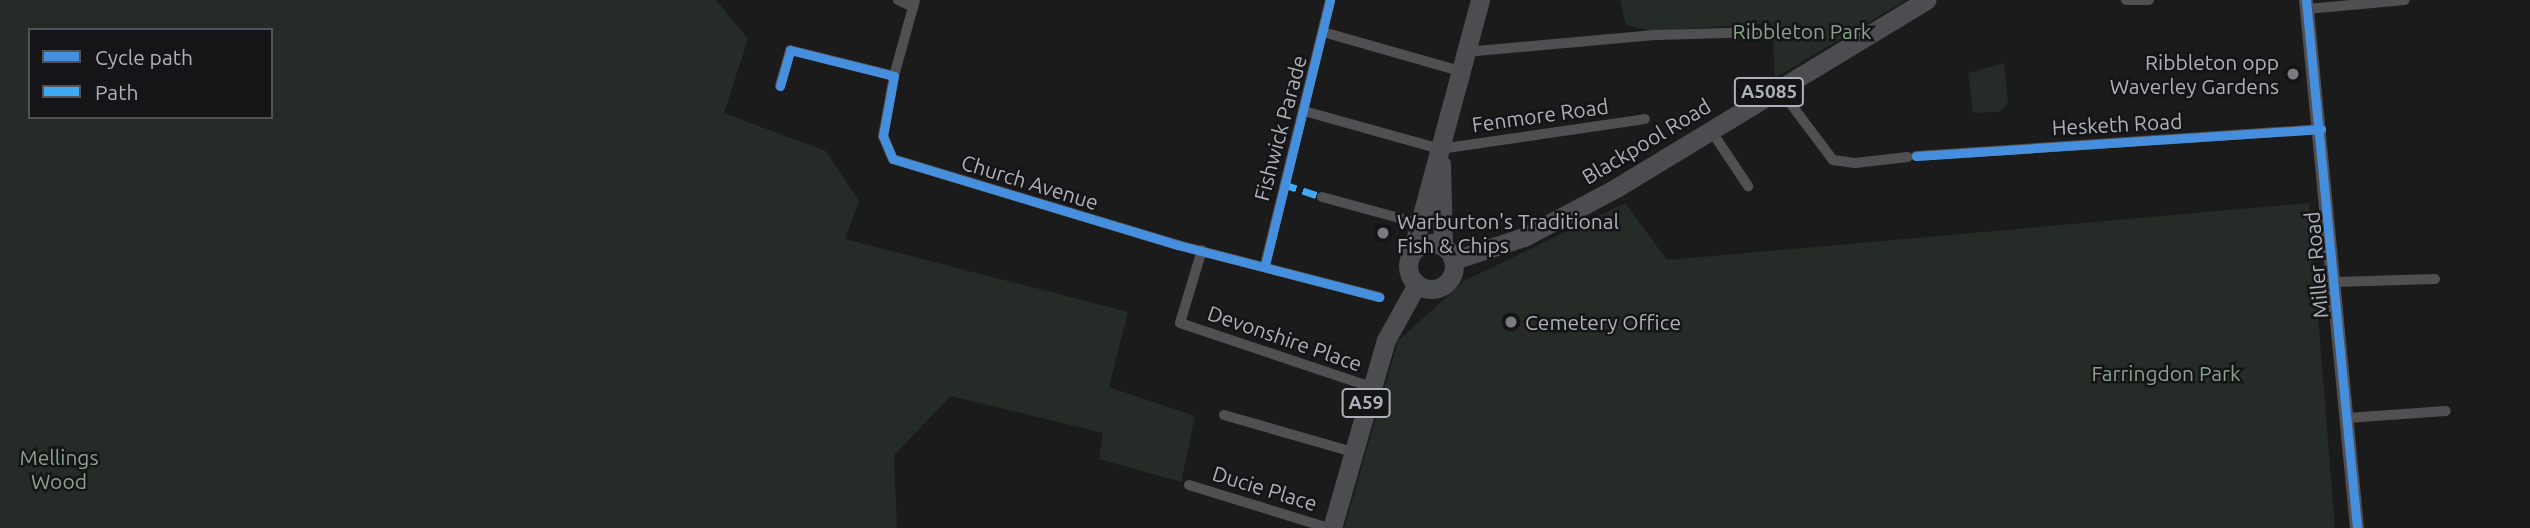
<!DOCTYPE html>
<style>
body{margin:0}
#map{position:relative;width:2530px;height:528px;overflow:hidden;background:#1b1b1b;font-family:Ubuntu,sans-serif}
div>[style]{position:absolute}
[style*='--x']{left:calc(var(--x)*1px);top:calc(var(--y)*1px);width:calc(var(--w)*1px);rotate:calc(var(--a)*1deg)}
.green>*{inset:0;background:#252b26}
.minor>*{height:10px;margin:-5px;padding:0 5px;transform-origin:5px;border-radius:5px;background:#505053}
.tertiary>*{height:14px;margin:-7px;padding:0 7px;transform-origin:7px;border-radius:7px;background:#505053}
.trunk>*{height:19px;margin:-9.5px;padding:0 9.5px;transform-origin:9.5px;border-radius:9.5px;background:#4c4d50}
.trunk>.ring{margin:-9.5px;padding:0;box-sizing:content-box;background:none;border:19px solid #4c4d50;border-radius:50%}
.quiet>*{height:7px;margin-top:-3.5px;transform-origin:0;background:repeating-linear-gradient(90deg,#3fa9f5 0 14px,transparent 0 21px)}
.cycleway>*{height:9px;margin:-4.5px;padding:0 4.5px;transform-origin:4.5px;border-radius:4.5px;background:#468fdf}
.dots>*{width:19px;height:19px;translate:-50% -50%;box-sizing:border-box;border:4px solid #151517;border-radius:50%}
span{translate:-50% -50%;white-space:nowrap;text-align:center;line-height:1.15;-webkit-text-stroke:5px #151517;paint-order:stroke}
.shield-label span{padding:2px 5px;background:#151517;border:2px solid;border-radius:5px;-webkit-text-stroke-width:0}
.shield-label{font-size:19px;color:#aeb1ba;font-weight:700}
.park-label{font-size:21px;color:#88a28b}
.poi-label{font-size:21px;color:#aeb1ba}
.right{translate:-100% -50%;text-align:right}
.left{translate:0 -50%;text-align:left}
.street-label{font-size:21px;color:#aeb1ba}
.legend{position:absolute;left:28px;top:28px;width:245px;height:91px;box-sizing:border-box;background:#151517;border:2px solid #525358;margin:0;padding:9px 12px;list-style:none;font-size:21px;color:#aeb1ba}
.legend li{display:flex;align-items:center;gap:14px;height:35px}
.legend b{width:35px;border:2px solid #525358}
</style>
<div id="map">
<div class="green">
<i style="clip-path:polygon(evenodd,0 0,716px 0,748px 39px,724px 113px,826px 151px,859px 201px,845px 239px,1128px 312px,1109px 387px,1195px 416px,1181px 482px,1099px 459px,1103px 433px,951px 396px,894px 455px,897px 528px,0 528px,0 0,30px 30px,271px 30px,271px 117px,30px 117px,30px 30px)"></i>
<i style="clip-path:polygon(1620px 0,1906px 0,1775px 78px,1772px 23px,1652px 31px,1626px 25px)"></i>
<i style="clip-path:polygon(2004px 63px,2008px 103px,2000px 112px,1973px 113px,1968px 73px)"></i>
<i style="clip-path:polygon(1625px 203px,1667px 260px,2309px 203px,2335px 528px,1344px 528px,1398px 341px,1464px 281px)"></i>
</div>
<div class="minor">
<i style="--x:898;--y:0;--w:17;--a:25"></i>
<i style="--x:2126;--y:0;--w:23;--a:0"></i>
<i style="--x:2307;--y:9;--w:98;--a:-5.2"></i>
<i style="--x:1323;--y:32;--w:142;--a:15.9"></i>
<i style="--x:1465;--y:52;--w:193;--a:-5.1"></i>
<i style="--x:1657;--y:35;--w:104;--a:-1.7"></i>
<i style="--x:894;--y:76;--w:79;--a:-74.6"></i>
<i style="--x:780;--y:86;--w:37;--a:-74"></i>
<i style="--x:790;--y:50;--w:107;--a:14"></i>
<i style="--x:894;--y:76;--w:61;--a:100.4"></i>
<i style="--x:883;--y:136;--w:25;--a:67"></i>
<i style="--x:893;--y:159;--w:298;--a:16.8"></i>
<i style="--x:1178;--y:245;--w:208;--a:14.5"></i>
<i style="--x:1778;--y:87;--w:91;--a:53"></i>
<i style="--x:1833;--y:160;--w:22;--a:8"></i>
<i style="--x:1855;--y:163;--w:53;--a:-6.5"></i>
<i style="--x:1304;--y:111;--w:141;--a:15.6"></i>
<i style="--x:1440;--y:149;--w:207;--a:-8.3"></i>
<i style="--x:1710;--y:129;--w:69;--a:56.3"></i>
<i style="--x:1916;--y:156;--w:406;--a:-3.8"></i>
<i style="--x:1322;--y:197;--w:99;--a:15.2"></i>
<i style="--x:1202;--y:250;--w:76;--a:106.8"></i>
<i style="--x:1180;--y:323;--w:201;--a:18.5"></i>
<i style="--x:1265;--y:265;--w:273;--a:-76.2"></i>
<i style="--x:2335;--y:282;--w:100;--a:-1.7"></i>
<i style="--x:1224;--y:415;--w:134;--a:16"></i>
<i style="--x:2347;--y:418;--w:99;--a:-4"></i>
<i style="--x:1189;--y:485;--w:146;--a:17.1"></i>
</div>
<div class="tertiary">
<i style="--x:2306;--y:0;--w:530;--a:84.48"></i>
</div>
<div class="trunk">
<i style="--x:1441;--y:164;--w:82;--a:88.6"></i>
<i class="ring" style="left:1408px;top:243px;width:27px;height:27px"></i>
<i style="--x:1412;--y:252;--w:261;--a:-74.9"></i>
<i style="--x:1454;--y:260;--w:74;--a:-18.2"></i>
<i style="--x:1524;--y:237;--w:104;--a:-28"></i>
<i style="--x:1616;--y:188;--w:363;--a:-31.2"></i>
<i style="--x:1332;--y:528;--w:196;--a:-74"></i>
<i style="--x:1386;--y:340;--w:64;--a:-61"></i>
</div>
<div class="quiet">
<i style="--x:1283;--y:184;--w:41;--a:18.4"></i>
</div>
<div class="cycleway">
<i style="--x:2306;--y:0;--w:530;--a:84.48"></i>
<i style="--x:780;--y:86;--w:37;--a:-74"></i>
<i style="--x:790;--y:50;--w:107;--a:14"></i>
<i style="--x:894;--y:76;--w:61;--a:100.4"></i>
<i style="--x:883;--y:136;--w:25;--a:67"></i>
<i style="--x:893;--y:159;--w:298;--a:16.8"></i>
<i style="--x:1178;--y:245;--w:208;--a:14.5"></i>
<i style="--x:1916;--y:156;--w:406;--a:-3.8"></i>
<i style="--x:1265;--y:265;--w:273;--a:-76.2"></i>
</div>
<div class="dots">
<i style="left:2293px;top:74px;background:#7b7c82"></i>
<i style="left:1383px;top:233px;background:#7b7c82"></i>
<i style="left:1511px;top:322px;background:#7b7c82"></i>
</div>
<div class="shield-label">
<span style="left:1769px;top:92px">A5085</span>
<span style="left:1366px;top:403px">A59</span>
</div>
<div class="park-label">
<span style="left:1802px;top:31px">Ribbleton Park</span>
<span style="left:2166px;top:373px">Farringdon Park</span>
<span style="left:59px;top:469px">Mellings<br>Wood</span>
</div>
<div class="poi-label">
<span class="right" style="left:2279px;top:74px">Ribbleton opp<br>Waverley Gardens</span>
<span class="left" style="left:1397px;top:233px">Warburton's Traditional<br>Fish &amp; Chips</span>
<span class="left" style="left:1525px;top:322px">Cemetery Office</span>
</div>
<div class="street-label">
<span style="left:1540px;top:115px;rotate:-8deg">Fenmore Road</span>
<span style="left:2117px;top:124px;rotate:-3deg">Hesketh Road</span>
<span style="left:1280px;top:128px;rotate:-75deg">Fishwick Parade</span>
<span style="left:1646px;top:141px;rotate:-31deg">Blackpool Road</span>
<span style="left:1030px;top:182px;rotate:17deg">Church Avenue</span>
<span style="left:2316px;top:265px;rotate:-95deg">Miller Road</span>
<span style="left:1285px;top:338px;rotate:19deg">Devonshire Place</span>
<span style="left:1265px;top:488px;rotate:17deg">Ducie Place</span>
</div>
<ul class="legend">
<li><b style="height:9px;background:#468fdf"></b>Cycle path</li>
<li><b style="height:9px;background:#3fa9f5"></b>Path</li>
</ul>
</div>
